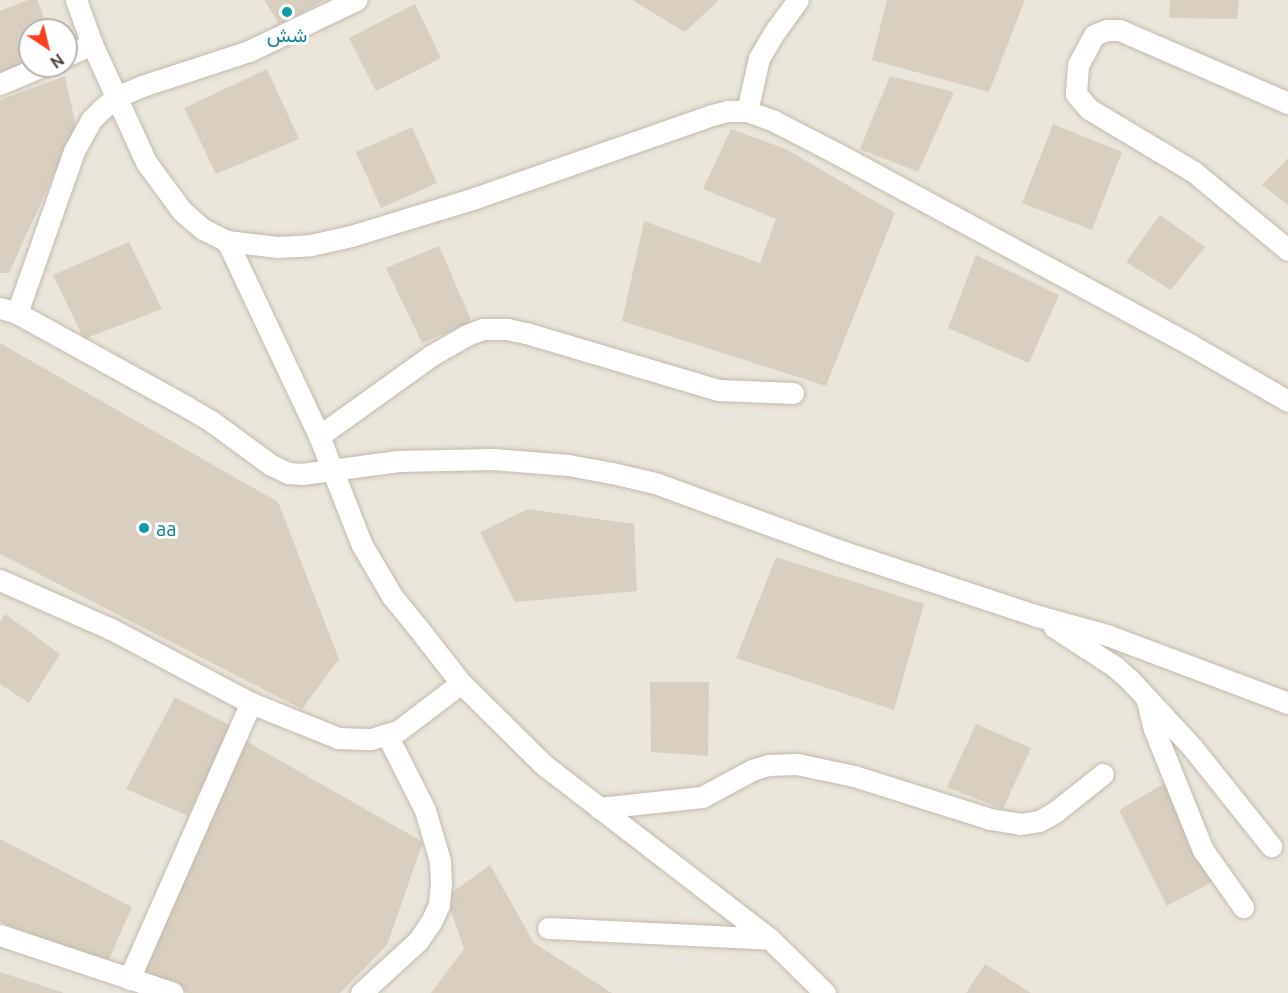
<!DOCTYPE html>
<meta charset="utf-8">
<style>
body{margin:0}
#map{position:relative;width:1288px;height:993px;overflow:hidden;background:#f6f3ec;font-family:Ubuntu,Vazirmatn,sans-serif}
div>[style]{position:absolute}
[style*='--x']{left:calc(var(--x)*1px);top:calc(var(--y)*1px);width:calc(var(--w)*1px);rotate:calc(var(--a)*1deg)}
.residential>*{inset:0;background:#eae5da}
.building>*{inset:0;background:#d8cfc1}
.roads{filter:drop-shadow(0 0 2px #c2bbae) drop-shadow(0 0 2px #c2bbae)}
.minor>*{height:21px;margin:-10.5px;padding:0 10.5px;transform-origin:10.5px;border-radius:10.5px;background:#fff}
.dots>*{width:16px;height:16px;translate:-50% -50%;box-sizing:border-box;border:3px solid #fff;border-radius:50%}
span{translate:-50% -50%;white-space:nowrap;text-align:center;line-height:1.15;-webkit-text-stroke:6px #fff;paint-order:stroke}
.culture-label{font-size:20px;color:#0d838f}
.left{translate:0 -50%;text-align:left}
.north{position:absolute;left:18px;top:18px;width:60px;height:60px;box-sizing:border-box;background:#fff;border:2px solid #b7b4b0;border-radius:50%;rotate:145deg;font-size:16px;font-weight:700;line-height:24px;text-align:center;color:#4b4439}
.north::after{content:'';display:block;margin:auto;width:21px;height:27px;background:#fc3f1d;clip-path:polygon(50% 0,100% 100%,50% 72%,0 100%)}
</style>
<div id="map">
<div class="residential">
<i style="clip-path:polygon(evenodd,0 0,1288px 0,1288px 993px,0 993px,0 0,30px 30px,66px 30px,66px 66px,30px 66px,30px 30px)"></i>
</div>
<div class="building">
<i style="clip-path:polygon(28px 0,37px 0,49px 30px,30px 30px,30px 61px,0 73px,0 11px)"></i>
<i style="clip-path:polygon(264px 0,325px 0,280px 25px)"></i>
<i style="clip-path:polygon(632px 0,719px 0,685px 32px)"></i>
<i style="clip-path:polygon(887px 0,1025px 0,989px 92px,872px 60px)"></i>
<i style="clip-path:polygon(1170px 0,1239px 0,1237px 19px,1169px 18px)"></i>
<i style="clip-path:polygon(415px 4px,441px 58px,376px 91px,349px 38px)"></i>
<i style="clip-path:polygon(267px 69px,299px 139px,216px 174px,184px 108px)"></i>
<i style="clip-path:polygon(65px 76px,76px 126px,9px 273px,0 273px,0 100px)"></i>
<i style="clip-path:polygon(890px 76px,954px 92px,918px 172px,860px 149px)"></i>
<i style="clip-path:polygon(1053px 124px,1122px 152px,1092px 230px,1022px 203px)"></i>
<i style="clip-path:polygon(412px 127px,437px 183px,381px 208px,356px 152px)"></i>
<i style="clip-path:polygon(731px 129px,786px 149px,895px 213px,826px 386px,622px 321px,644px 221px,760px 263px,776px 219px,703px 189px)"></i>
<i style="clip-path:polygon(1288px 158px,1288px 205px,1262px 185px)"></i>
<i style="clip-path:polygon(1160px 215px,1205px 247px,1171px 290px,1126px 262px)"></i>
<i style="clip-path:polygon(129px 242px,162px 309px,84px 339px,53px 275px)"></i>
<i style="clip-path:polygon(439px 246px,472px 322px,422px 343px,386px 268px)"></i>
<i style="clip-path:polygon(976px 255px,1059px 295px,1029px 363px,948px 328px)"></i>
<i style="clip-path:polygon(0 343px,278px 502px,339px 659px,302px 709px,0 554px)"></i>
<i style="clip-path:polygon(528px 509px,634px 524px,637px 591px,515px 602px,480px 532px)"></i>
<i style="clip-path:polygon(776px 557px,924px 604px,894px 710px,736px 658px)"></i>
<i style="clip-path:polygon(5px 614px,60px 654px,29px 703px,0 684px,0 622px)"></i>
<i style="clip-path:polygon(650px 682px,709px 682px,708px 756px,651px 752px)"></i>
<i style="clip-path:polygon(175px 697px,231px 726px,188px 816px,126px 789px)"></i>
<i style="clip-path:polygon(976px 724px,1031px 748px,1003px 809px,947px 787px)"></i>
<i style="clip-path:polygon(244px 740px,423px 842px,387px 945px,340px 993px,188px 993px,137px 977px)"></i>
<i style="clip-path:polygon(1165px 783px,1214px 881px,1167px 906px,1119px 810px)"></i>
<i style="clip-path:polygon(0 839px,132px 907px,107px 964px,0 922px)"></i>
<i style="clip-path:polygon(490px 865px,534px 943px,612px 993px,431px 993px,464px 949px,446px 897px)"></i>
<i style="clip-path:polygon(985px 964px,1031px 993px,966px 993px)"></i>
<i style="clip-path:polygon(0 972px,64px 993px,0 993px)"></i>
</div>
<div class="roads">
<div class="minor">
<i style="--x:76;--y:0;--w:47;--a:70"></i>
<i style="--x:92;--y:44;--w:130;--a:65.4"></i>
<i style="--x:146;--y:162;--w:61;--a:53.7"></i>
<i style="--x:182;--y:211;--w:28;--a:41"></i>
<i style="--x:203;--y:229;--w:27;--a:27"></i>
<i style="--x:227;--y:241;--w:50;--a:6.8"></i>
<i style="--x:277;--y:247;--w:34;--a:-3"></i>
<i style="--x:311;--y:245;--w:41;--a:-12.7"></i>
<i style="--x:351;--y:236;--w:127;--a:-17"></i>
<i style="--x:472;--y:199;--w:254;--a:-19.3"></i>
<i style="--x:712;--y:115;--w:16;--a:-14"></i>
<i style="--x:728;--y:111;--w:19;--a:0"></i>
<i style="--x:747;--y:111;--w:29;--a:20"></i>
<i style="--x:774;--y:121;--w:72;--a:27.3"></i>
<i style="--x:838;--y:154;--w:401;--a:28.4"></i>
<i style="--x:1191;--y:345;--w:112;--a:30"></i>
<i style="--x:66;--y:56;--w:29;--a:-25"></i>
<i style="--x:0;--y:84;--w:46;--a:-23.2"></i>
<i style="--x:1288;--y:103;--w:184;--a:-156.6"></i>
<i style="--x:1119;--y:30;--w:12;--a:180"></i>
<i style="--x:1107;--y:30;--w:14;--a:159"></i>
<i style="--x:1094;--y:35;--w:34;--a:118"></i>
<i style="--x:1078;--y:65;--w:29;--a:94"></i>
<i style="--x:1076;--y:94;--w:20;--a:49"></i>
<i style="--x:1089;--y:109;--w:122;--a:31"></i>
<i style="--x:1194;--y:172;--w:122;--a:39.7"></i>
<i style="--x:747;--y:111;--w:54;--a:-77.2"></i>
<i style="--x:759;--y:58;--w:33;--a:-59"></i>
<i style="--x:776;--y:30;--w:37;--a:-54"></i>
<i style="--x:227;--y:241;--w:216;--a:64.7"></i>
<i style="--x:319;--y:436;--w:117;--a:68.5"></i>
<i style="--x:362;--y:545;--w:59;--a:59.5"></i>
<i style="--x:392;--y:596;--w:41;--a:50.9"></i>
<i style="--x:418;--y:628;--w:70;--a:52"></i>
<i style="--x:461;--y:683;--w:117;--a:44.7"></i>
<i style="--x:544;--y:765;--w:285;--a:37.6"></i>
<i style="--x:770;--y:939;--w:77;--a:44.5"></i>
<i style="--x:0;--y:308;--w:18;--a:16"></i>
<i style="--x:17;--y:313;--w:194;--a:28.9"></i>
<i style="--x:187;--y:407;--w:28;--a:30"></i>
<i style="--x:211;--y:421;--w:74;--a:36.3"></i>
<i style="--x:271;--y:465;--w:19;--a:25"></i>
<i style="--x:288;--y:473;--w:14;--a:4"></i>
<i style="--x:302;--y:474;--w:97;--a:-7.7"></i>
<i style="--x:398;--y:461;--w:95;--a:-1.2"></i>
<i style="--x:493;--y:459;--w:75;--a:4.6"></i>
<i style="--x:568;--y:465;--w:45;--a:10.3"></i>
<i style="--x:612;--y:473;--w:44;--a:13.1"></i>
<i style="--x:655;--y:483;--w:198;--a:20.1"></i>
<i style="--x:841;--y:551;--w:203;--a:18.3"></i>
<i style="--x:1034;--y:615;--w:76;--a:15.3"></i>
<i style="--x:1107;--y:635;--w:193;--a:20.6"></i>
<i style="--x:17;--y:313;--w:172;--a:-70.6"></i>
<i style="--x:74;--y:151;--w:35;--a:-61"></i>
<i style="--x:91;--y:120;--w:14;--a:-45"></i>
<i style="--x:101;--y:110;--w:20;--a:-41"></i>
<i style="--x:116;--y:97;--w:28;--a:-23"></i>
<i style="--x:142;--y:86;--w:113;--a:-18.1"></i>
<i style="--x:249;--y:51;--w:119;--a:-25.5"></i>
<i style="--x:319;--y:436;--w:139;--a:-35.6"></i>
<i style="--x:432;--y:355;--w:40;--a:-29.7"></i>
<i style="--x:467;--y:335;--w:17;--a:-21"></i>
<i style="--x:483;--y:329;--w:24;--a:0"></i>
<i style="--x:507;--y:329;--w:19;--a:12"></i>
<i style="--x:526;--y:333;--w:201;--a:16.5"></i>
<i style="--x:719;--y:390;--w:74;--a:2.3"></i>
<i style="--x:0;--y:580;--w:121;--a:23.8"></i>
<i style="--x:111;--y:629;--w:158;--a:27.9"></i>
<i style="--x:251;--y:703;--w:94;--a:21.9"></i>
<i style="--x:338;--y:738;--w:33;--a:2"></i>
<i style="--x:371;--y:739;--w:28;--a:-17"></i>
<i style="--x:398;--y:731;--w:79;--a:-37.3"></i>
<i style="--x:1054;--y:627;--w:72;--a:33"></i>
<i style="--x:1114;--y:666;--w:21;--a:41"></i>
<i style="--x:1130;--y:680;--w:91;--a:47.2"></i>
<i style="--x:1192;--y:747;--w:127;--a:51.4"></i>
<i style="--x:1147;--y:701;--w:29;--a:76"></i>
<i style="--x:1154;--y:729;--w:131;--a:68"></i>
<i style="--x:1203;--y:850;--w:70;--a:54.9"></i>
<i style="--x:599;--y:808;--w:104;--a:-6.1"></i>
<i style="--x:702;--y:797;--w:57;--a:-28.4"></i>
<i style="--x:752;--y:770;--w:17;--a:-17"></i>
<i style="--x:768;--y:765;--w:29;--a:-2"></i>
<i style="--x:797;--y:764;--w:58;--a:11.9"></i>
<i style="--x:854;--y:776;--w:143;--a:17.5"></i>
<i style="--x:990;--y:819;--w:30;--a:9"></i>
<i style="--x:1020;--y:824;--w:19;--a:-9"></i>
<i style="--x:1039;--y:821;--w:18;--a:-29"></i>
<i style="--x:1055;--y:812;--w:61;--a:-38.4"></i>
<i style="--x:548;--y:928;--w:222;--a:2.8"></i>
<i style="--x:0;--y:935;--w:182;--a:18.5"></i>
<i style="--x:129;--y:979;--w:302;--a:-66.2"></i>
<i style="--x:361;--y:993;--w:77;--a:-42.4"></i>
<i style="--x:418;--y:941;--w:23;--a:-56"></i>
<i style="--x:431;--y:922;--w:19;--a:-65"></i>
<i style="--x:439;--y:905;--w:22;--a:-85"></i>
<i style="--x:441;--y:883;--w:22;--a:-93"></i>
<i style="--x:440;--y:861;--w:53;--a:-106.4"></i>
<i style="--x:425;--y:810;--w:84;--a:-116.9"></i>
</div>
</div>
<div class="dots">
<i style="left:287px;top:12px;background:#0f9aa8"></i>
<i style="left:144px;top:528px;background:#0f9aa8"></i>
</div>
<div class="culture-label">
<span style="left:287px;top:34px">شش</span>
<span class="left" style="left:156px;top:528px">aa</span>
</div>
<div class="north">N</div>
</div>
